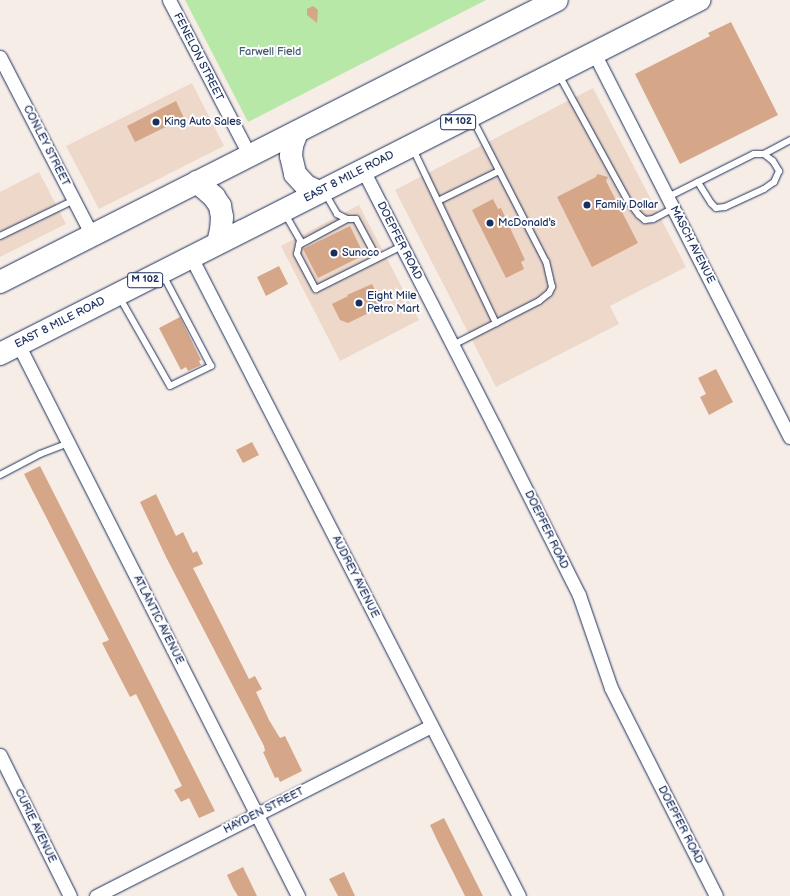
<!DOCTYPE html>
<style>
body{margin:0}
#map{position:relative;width:790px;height:896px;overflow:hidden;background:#f7ede7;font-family:"Balsamiq Sans",sans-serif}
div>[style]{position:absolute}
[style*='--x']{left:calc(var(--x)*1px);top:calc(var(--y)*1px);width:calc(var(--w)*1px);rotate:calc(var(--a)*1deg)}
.built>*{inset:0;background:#edd8ca}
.green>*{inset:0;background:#b8e8a7}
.building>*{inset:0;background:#d6a688}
.roads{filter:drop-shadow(0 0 1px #1b2f5e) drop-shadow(0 0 1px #1b2f5e)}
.lane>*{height:6px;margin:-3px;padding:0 3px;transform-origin:3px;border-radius:3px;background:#fff}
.street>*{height:13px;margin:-6.5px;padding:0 6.5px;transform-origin:6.5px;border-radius:6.5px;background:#fff}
.highway>*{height:22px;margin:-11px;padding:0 11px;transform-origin:11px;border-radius:11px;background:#fff}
.dots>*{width:11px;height:11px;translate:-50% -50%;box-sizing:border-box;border:2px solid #fff;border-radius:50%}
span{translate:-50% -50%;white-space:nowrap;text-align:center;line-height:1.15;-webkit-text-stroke:4px #fff;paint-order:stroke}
.shield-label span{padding:1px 3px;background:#fff;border:1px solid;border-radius:3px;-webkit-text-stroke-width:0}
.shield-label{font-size:10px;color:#1b2f5e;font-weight:700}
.park-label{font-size:11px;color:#425d70}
.street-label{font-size:11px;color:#1b2f5e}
.poi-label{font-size:11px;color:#1b2f5e}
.left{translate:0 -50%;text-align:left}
</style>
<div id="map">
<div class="built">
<i style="clip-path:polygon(192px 83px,224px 146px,99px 209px,66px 146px)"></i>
<i style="clip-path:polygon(593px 88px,686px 267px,610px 306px,619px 324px,496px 387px,395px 190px)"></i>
<i style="clip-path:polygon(39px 172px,66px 224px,0 257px,0 192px)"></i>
<i style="clip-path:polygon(359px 205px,419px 320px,340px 361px,281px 246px)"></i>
</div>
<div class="green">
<i style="clip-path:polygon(185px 0,486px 0,248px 122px)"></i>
</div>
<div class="building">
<i style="clip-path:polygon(313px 6px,318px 10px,317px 23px,307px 15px,307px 9px)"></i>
<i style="clip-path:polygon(731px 22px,778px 115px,680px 164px,635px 74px,710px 36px,708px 33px)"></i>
<i style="clip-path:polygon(176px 101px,184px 118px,135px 142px,127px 126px)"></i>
<i style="clip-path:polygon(597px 174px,608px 177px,606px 181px,638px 243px,592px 267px,557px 197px,596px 177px)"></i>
<i style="clip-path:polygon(493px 199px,498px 209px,501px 208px,525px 260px,521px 262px,524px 269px,506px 278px,472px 210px)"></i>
<i style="clip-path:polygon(350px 226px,364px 255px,318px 278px,303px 249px)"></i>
<i style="clip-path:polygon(279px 266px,288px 284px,266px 296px,257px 277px)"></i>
<i style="clip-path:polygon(372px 284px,380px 300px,377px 309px,348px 323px,340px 320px,332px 304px,348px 296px,347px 295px)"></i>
<i style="clip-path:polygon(180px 317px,201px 360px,199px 361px,201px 365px,188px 371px,186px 367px,181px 370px,159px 328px)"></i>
<i style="clip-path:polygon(716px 369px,733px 402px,709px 415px,700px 397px,706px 394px,698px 378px)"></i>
<i style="clip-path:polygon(252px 442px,259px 455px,243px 463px,236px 450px)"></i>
<i style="clip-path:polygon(40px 466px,215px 811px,199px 818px,189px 798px,181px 802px,174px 790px,182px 786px,136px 694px,130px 697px,102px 643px,109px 640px,24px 474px)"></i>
<i style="clip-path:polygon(156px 494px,176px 536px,183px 532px,193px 553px,197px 551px,203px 564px,193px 568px,249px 679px,255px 676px,262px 689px,256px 692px,269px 720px,280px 738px,285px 736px,302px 771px,280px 782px,278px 777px,275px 778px,263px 752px,265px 751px,264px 746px,166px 557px,140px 502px)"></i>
<i style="clip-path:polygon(444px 818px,483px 896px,465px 896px,438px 842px,430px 825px)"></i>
<i style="clip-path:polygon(243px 867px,257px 896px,238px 896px,233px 888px,227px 875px)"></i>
<i style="clip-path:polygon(344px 872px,355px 896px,338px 896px,329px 879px)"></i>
</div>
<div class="roads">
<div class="lane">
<i style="--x:559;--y:75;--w:144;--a:61.3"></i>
<i style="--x:628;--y:201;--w:18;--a:52"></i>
<i style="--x:639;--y:215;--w:8;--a:40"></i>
<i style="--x:645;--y:220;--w:8;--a:-7"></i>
<i style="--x:653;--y:219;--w:24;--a:-28"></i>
<i style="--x:413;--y:149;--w:193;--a:64.5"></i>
<i style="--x:764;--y:154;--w:30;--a:-28"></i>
<i style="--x:325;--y:193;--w:24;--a:60"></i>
<i style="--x:337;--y:214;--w:11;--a:27"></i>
<i style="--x:347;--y:219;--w:9;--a:0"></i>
<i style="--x:356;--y:219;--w:44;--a:61.7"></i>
<i style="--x:668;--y:197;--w:96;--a:-26.6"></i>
<i style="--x:754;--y:154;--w:10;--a:0"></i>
<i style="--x:764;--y:154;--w:11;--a:38"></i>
<i style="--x:773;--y:161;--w:12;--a:59"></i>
<i style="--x:779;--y:171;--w:12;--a:114"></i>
<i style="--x:774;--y:182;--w:12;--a:145"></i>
<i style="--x:764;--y:189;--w:43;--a:155.2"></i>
<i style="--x:725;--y:207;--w:9;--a:174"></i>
<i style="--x:716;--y:208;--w:7;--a:-135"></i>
<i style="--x:711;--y:203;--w:25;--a:-122"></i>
<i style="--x:438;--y:201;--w:68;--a:-26.2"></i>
<i style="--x:285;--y:214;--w:30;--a:60"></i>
<i style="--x:300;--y:240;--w:14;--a:102"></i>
<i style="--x:297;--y:254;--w:40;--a:62"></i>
<i style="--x:316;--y:289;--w:96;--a:-26.6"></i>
<i style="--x:0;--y:236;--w:82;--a:-25.9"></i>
<i style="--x:299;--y:245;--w:55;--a:-28.4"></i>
<i style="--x:120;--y:298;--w:101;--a:60.4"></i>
<i style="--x:170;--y:386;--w:46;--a:-26"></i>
<i style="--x:211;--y:366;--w:103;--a:-117.8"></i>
<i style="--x:453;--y:345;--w:97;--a:-27.1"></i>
<i style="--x:539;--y:301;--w:13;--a:-39"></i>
<i style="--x:549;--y:293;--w:7;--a:-63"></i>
<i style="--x:552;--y:287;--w:26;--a:-103"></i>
<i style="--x:546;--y:262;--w:162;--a:-117.2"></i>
<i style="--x:0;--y:475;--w:45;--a:-27.7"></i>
<i style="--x:40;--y:454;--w:30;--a:-21"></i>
</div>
<div class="street">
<i style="--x:169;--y:0;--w:176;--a:62.6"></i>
<i style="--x:594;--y:53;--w:431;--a:63"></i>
<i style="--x:0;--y:57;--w:200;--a:62.7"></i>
<i style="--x:363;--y:170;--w:288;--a:62.9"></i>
<i style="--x:494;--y:426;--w:189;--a:63.3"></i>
<i style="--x:579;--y:595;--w:98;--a:71"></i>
<i style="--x:611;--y:688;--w:233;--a:63.2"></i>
<i style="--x:191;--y:257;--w:718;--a:62.83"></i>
<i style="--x:18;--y:344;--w:619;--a:63.1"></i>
<i style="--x:0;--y:755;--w:157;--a:63.6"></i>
<i style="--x:96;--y:896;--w:376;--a:-26.9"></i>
</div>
<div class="highway">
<i style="--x:297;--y:132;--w:15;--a:110"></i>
<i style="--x:292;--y:146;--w:10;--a:96"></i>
<i style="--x:291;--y:156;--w:18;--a:77"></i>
<i style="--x:295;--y:174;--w:16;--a:47"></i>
<i style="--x:306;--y:186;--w:14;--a:25"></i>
<i style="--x:197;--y:182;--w:23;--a:41"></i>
<i style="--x:214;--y:197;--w:11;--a:56"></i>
<i style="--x:220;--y:206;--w:11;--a:80"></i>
<i style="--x:222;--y:217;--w:13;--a:94"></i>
<i style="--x:221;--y:230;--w:13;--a:103"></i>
<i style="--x:0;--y:282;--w:624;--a:-26.85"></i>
<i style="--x:0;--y:354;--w:784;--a:-26.86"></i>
</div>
</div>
<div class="dots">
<i style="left:156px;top:122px;background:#1b2f5e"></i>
<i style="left:587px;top:205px;background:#1b2f5e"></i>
<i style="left:490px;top:223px;background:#1b2f5e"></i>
<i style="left:334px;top:253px;background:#1b2f5e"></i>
<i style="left:359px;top:303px;background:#1b2f5e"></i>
</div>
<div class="shield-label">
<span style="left:458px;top:122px">M 102</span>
<span style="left:145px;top:280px">M 102</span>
</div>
<div class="park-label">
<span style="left:270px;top:52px">Farwell Field</span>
</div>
<div class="street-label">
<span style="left:198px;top:57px;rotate:63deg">FENELON STREET</span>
<span style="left:46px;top:146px;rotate:63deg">CONLEY STREET</span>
<span style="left:349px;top:177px;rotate:-27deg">EAST 8 MILE ROAD</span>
<span style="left:399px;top:241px;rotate:63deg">DOEPFER ROAD</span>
<span style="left:692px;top:245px;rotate:63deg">MASCH AVENUE</span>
<span style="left:60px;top:323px;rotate:-27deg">EAST 8 MILE ROAD</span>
<span style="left:546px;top:530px;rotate:64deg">DOEPFER ROAD</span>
<span style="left:355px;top:577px;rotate:63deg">AUDREY AVENUE</span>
<span style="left:158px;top:620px;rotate:63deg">ATLANTIC AVENUE</span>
<span style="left:264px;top:811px;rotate:-27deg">HAYDEN STREET</span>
<span style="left:680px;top:825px;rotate:63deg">DOEPFER ROAD</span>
<span style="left:35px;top:826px;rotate:64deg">CURIE AVENUE</span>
</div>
<div class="poi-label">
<span class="left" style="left:164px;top:122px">King Auto Sales</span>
<span class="left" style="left:595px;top:205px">Family Dollar</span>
<span class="left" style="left:498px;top:223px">McDonald's</span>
<span class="left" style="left:342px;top:253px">Sunoco</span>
<span class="left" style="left:367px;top:303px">Eight Mile<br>Petro Mart</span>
</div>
</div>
